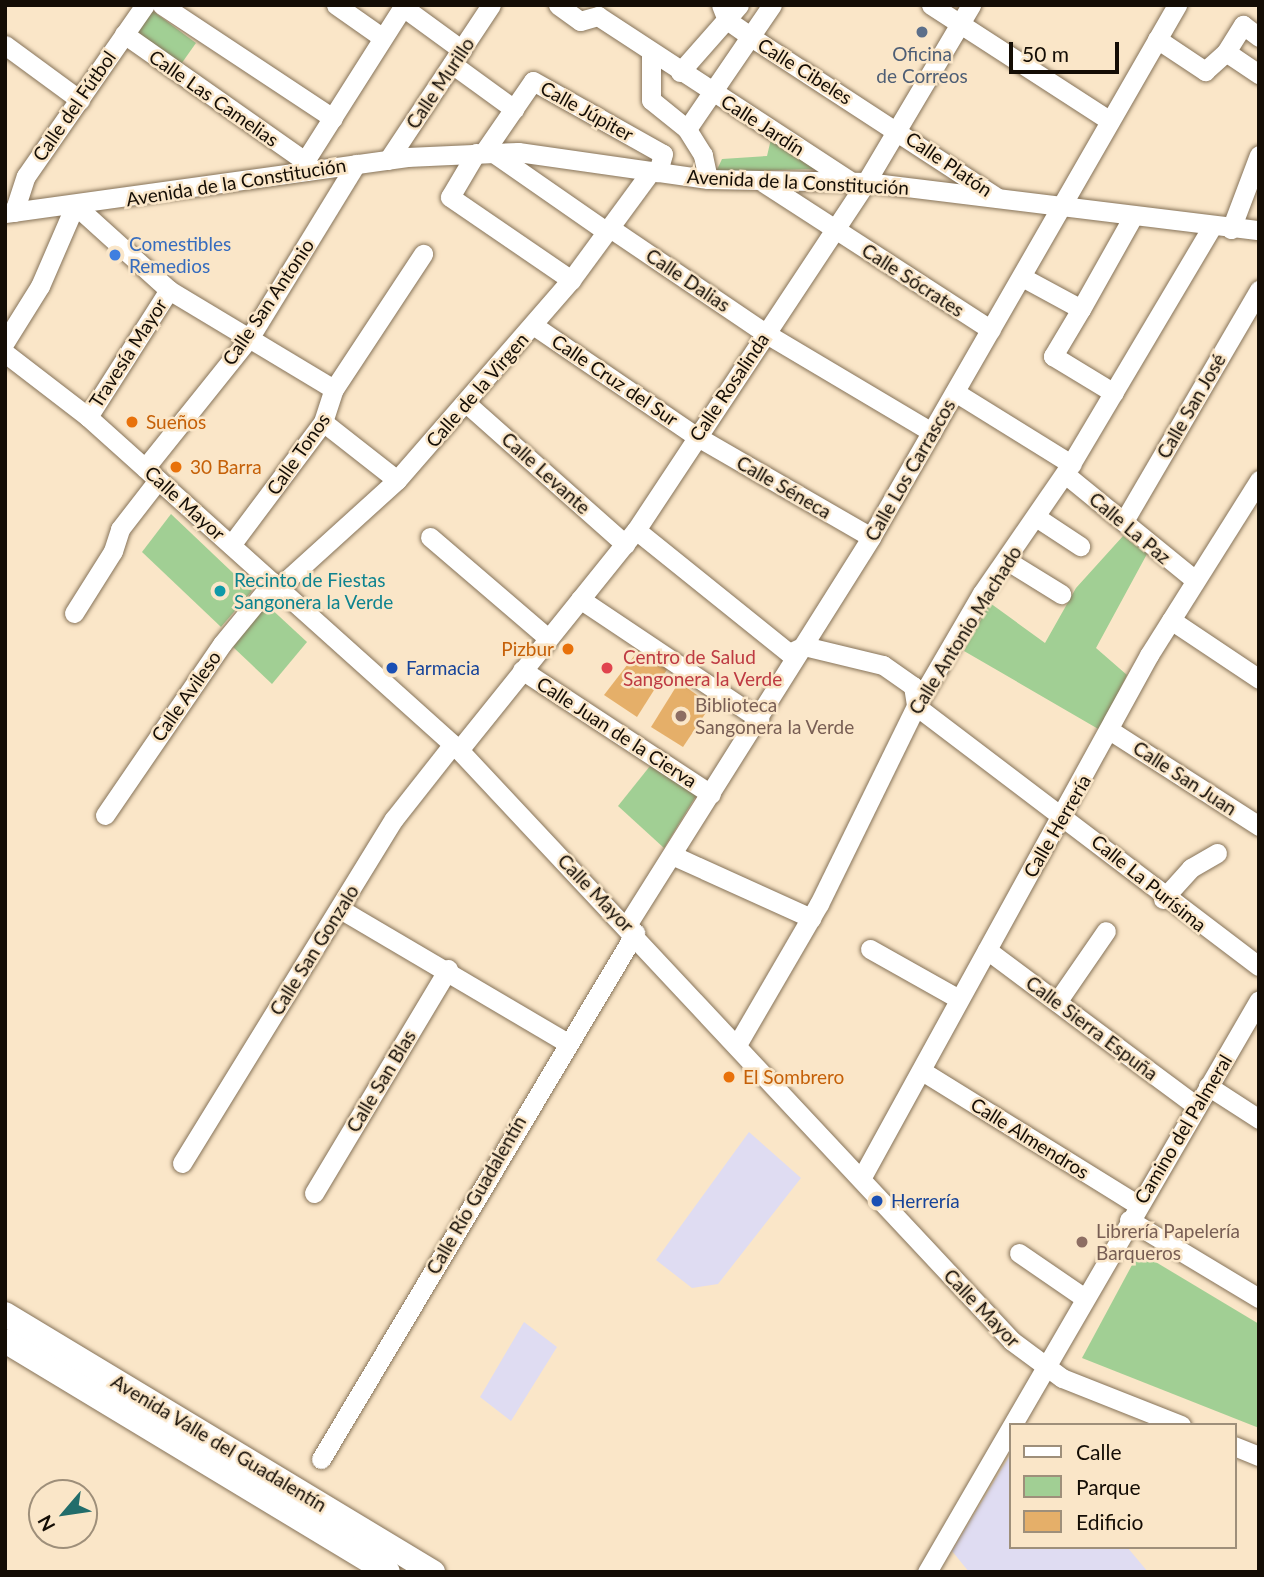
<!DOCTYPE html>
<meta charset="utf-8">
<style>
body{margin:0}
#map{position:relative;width:1264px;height:1577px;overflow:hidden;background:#fae6c8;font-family:Lato,sans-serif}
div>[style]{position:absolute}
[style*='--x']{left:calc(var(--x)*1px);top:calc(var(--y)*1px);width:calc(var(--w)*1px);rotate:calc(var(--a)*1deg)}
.industrial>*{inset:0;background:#dfdcf2}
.green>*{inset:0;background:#a1cf94}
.building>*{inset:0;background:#e5af69}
.roads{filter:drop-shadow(0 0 2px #867359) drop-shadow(0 0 2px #867359)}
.minor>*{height:19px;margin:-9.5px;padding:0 9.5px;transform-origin:9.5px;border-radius:9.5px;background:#fff}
.major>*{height:24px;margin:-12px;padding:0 12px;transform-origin:12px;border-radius:12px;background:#fff}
.dots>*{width:19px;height:19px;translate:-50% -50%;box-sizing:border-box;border:4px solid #fae6c8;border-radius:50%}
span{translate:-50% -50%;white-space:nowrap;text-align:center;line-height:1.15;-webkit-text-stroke:5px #fae6c8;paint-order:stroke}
.service-label{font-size:19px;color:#4e5e75}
.street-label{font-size:19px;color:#140d05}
.shop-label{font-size:19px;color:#366cbe}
.left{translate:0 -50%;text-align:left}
.food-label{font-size:19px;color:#c56008}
.right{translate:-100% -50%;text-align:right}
.culture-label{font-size:19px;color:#0d838f}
.health-label{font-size:19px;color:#be3a42}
.transit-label{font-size:19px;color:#164399}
.education-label{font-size:19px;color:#785e54}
.frame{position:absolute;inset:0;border:7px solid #140d05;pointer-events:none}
.legend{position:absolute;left:1009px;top:1423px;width:228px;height:126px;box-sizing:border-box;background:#fae6c8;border:2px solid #9e8f7a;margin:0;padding:9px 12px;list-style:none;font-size:21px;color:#140d05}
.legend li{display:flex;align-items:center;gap:14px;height:35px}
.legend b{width:35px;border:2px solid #9e8f7a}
.north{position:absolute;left:28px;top:1479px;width:70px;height:70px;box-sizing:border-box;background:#fae6c8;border:2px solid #9e8f7a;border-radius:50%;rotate:241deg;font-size:19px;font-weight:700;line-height:28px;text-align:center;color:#140d05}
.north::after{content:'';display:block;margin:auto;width:24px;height:32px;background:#226d6b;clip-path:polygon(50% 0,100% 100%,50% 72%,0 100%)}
.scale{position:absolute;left:1009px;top:42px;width:110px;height:32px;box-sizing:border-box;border:4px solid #140d05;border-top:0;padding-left:9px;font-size:21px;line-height:24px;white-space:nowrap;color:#140d05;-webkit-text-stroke:5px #fae6c8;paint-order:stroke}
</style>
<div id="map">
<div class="industrial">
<i style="clip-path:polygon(749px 1132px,801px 1178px,718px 1284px,692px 1288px,656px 1260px)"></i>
<i style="clip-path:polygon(524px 1322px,557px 1347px,511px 1421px,480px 1397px)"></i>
<i style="clip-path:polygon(1010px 1455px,1010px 1547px,1127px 1547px,1148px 1572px,969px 1572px,952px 1551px)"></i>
</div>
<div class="green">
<i style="clip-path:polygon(150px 9px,196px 43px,179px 67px,135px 33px)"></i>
<i style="clip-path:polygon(771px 139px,816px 169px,716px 172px,722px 159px,767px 156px)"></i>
<i style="clip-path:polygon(171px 514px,252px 591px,221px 627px,142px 552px)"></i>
<i style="clip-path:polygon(1123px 536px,1147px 554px,1096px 648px,1127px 675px,1100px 730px,964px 651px,990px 603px,1045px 643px,1076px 588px)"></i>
<i style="clip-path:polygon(267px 605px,307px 642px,272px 684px,233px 647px)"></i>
<i style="clip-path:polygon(650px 766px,696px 796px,664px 848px,618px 806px)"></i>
<i style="clip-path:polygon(1139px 1252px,1259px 1324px,1259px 1428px,1082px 1358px)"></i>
</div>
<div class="building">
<i style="clip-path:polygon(641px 647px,668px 668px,637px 717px,604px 695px)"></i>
<i style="clip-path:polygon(679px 682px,711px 705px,683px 747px,651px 727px)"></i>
</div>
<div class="roads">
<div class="minor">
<i style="--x:162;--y:5;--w:205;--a:33.5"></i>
<i style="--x:336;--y:5;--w:57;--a:35.1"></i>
<i style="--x:558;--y:5;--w:27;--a:36"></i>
<i style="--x:580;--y:21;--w:19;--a:-16"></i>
<i style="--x:598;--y:16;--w:300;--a:33.2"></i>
<i style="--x:721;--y:5;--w:16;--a:68"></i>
<i style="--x:727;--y:20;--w:29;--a:35"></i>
<i style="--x:751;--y:37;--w:295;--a:33.1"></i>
<i style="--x:931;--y:5;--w:213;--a:32.9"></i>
<i style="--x:403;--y:7;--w:73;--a:36.1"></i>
<i style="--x:124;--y:34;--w:221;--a:35.1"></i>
<i style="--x:1157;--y:39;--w:58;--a:33.7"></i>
<i style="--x:1205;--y:71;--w:28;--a:-42"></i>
<i style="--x:1226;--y:52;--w:40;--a:34"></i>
<i style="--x:5;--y:45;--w:93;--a:36.3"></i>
<i style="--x:1226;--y:52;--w:32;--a:-58"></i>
<i style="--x:1243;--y:25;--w:20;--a:37"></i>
<i style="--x:651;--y:55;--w:45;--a:90"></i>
<i style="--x:651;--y:100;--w:46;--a:38.9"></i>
<i style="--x:452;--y:64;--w:77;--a:36"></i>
<i style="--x:680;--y:72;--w:89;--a:-48.6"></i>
<i style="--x:484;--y:152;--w:86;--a:-55.4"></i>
<i style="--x:533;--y:81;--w:149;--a:29.3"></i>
<i style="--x:663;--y:154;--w:19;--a:106"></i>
<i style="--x:492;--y:152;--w:140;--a:34.8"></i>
<i style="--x:476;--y:153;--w:51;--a:120.6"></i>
<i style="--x:450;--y:197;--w:147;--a:34.4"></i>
<i style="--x:388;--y:160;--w:186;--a:-56.4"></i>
<i style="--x:307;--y:171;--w:10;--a:-101"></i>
<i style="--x:305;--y:161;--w:185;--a:-57.6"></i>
<i style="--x:708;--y:179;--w:25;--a:-102"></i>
<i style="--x:703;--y:155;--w:31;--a:-122"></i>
<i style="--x:687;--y:129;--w:150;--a:-55.6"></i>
<i style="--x:764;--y:183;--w:270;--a:32.9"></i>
<i style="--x:75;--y:205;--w:127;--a:42.1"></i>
<i style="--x:169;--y:290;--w:192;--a:31"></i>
<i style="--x:14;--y:212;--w:38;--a:-72"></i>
<i style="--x:26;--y:176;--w:208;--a:-55.2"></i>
<i style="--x:5;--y:213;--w:406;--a:-7.9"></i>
<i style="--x:407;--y:157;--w:111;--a:-2.6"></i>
<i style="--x:518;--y:152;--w:192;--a:8.1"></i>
<i style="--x:708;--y:179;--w:158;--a:1.1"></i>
<i style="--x:866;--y:182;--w:396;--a:7"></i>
<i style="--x:610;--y:228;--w:187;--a:34.1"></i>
<i style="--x:765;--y:333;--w:194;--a:30.7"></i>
<i style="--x:1231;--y:229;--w:79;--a:-69.3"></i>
<i style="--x:1022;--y:277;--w:67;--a:28.5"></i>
<i style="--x:1081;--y:309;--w:104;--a:-60.7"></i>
<i style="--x:1081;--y:309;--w:55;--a:120.8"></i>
<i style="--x:1053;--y:356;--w:71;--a:31.2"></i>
<i style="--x:533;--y:325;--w:197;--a:34.3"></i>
<i style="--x:696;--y:436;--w:202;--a:30"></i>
<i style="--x:5;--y:342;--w:66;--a:-58"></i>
<i style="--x:40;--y:286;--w:88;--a:-66.6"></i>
<i style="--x:5;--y:353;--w:105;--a:37.6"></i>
<i style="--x:88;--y:417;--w:499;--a:41.9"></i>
<i style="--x:459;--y:750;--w:809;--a:46.9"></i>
<i style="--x:1012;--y:1341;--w:62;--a:36.5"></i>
<i style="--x:1062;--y:1378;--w:128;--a:21.6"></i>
<i style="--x:955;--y:392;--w:137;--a:31.8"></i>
<i style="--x:466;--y:403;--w:213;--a:41.6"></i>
<i style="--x:88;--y:417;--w:151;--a:-57.5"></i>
<i style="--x:323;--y:422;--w:94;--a:38.1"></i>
<i style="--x:145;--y:468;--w:168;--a:-51.3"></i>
<i style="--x:250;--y:337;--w:203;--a:-58.5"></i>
<i style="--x:1065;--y:474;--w:168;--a:39.2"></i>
<i style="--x:1036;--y:517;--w:53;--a:33.4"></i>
<i style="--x:1124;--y:521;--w:268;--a:-59.7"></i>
<i style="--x:636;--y:530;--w:196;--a:38.8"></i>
<i style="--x:789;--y:653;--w:17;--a:-25"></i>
<i style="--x:804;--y:646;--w:81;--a:13.5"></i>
<i style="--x:883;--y:665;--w:37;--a:35"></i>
<i style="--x:913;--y:686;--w:20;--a:81"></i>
<i style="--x:916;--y:706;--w:430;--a:37.2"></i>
<i style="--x:430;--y:537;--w:155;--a:40.6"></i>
<i style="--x:231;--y:545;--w:154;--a:-53.2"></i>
<i style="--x:323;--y:422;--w:35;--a:-72"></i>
<i style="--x:334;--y:389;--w:162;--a:-56.6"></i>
<i style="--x:1006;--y:560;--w:65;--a:31.7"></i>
<i style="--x:279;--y:587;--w:159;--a:-42.2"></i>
<i style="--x:397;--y:480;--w:265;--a:-49"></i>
<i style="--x:571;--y:280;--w:135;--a:-53.7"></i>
<i style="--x:580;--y:599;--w:216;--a:33.8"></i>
<i style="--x:74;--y:613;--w:73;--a:-57.8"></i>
<i style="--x:113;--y:551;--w:23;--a:-72"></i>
<i style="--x:120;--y:529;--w:62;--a:-52.2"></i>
<i style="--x:1171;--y:620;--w:106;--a:33.8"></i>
<i style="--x:522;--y:670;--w:226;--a:33.3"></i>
<i style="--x:1111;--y:731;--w:176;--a:32.7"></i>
<i style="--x:459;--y:750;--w:282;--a:-51.2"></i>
<i style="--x:636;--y:530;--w:417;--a:-56.5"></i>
<i style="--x:866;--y:182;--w:206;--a:-59.3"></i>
<i style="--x:105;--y:815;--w:207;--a:-55.6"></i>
<i style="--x:222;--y:644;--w:80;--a:-50.6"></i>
<i style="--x:672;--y:855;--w:153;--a:24.4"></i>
<i style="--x:1163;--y:899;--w:42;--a:-47.9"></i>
<i style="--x:1191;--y:868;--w:30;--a:-30"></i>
<i style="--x:340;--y:909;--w:262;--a:30.5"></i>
<i style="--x:627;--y:925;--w:458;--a:-57.8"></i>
<i style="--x:871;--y:537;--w:614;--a:-60.09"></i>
<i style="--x:870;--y:949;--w:102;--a:29.3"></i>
<i style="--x:987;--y:950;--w:261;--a:36.7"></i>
<i style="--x:1057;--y:1002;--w:86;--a:-55.4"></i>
<i style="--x:738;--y:1043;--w:161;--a:-59.8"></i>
<i style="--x:819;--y:904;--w:220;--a:-63.9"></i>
<i style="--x:916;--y:706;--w:131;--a:-59.7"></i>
<i style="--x:982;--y:593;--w:157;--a:-55.4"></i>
<i style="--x:1071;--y:464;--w:274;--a:-59.3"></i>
<i style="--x:922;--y:1071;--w:254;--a:31.8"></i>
<i style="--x:1208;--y:1086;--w:61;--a:32.9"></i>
<i style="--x:182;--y:1163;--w:404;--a:-58.4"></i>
<i style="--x:394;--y:819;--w:95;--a:-51.8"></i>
<i style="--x:862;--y:1177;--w:596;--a:-61.2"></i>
<i style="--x:1149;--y:655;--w:207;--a:-57.8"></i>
<i style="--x:314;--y:1193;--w:261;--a:-59.1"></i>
<i style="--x:1129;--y:1220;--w:152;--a:31"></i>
<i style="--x:1019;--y:1253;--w:78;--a:34.5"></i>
<i style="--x:1234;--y:1446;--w:27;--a:22"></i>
<i style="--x:321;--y:1459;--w:613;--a:-59.16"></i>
<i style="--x:927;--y:1572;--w:661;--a:-59.87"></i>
</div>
<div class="major">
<i style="--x:5;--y:1314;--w:500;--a:31.1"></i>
<i style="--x:5;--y:1341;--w:447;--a:31.1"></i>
</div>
</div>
<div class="dots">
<i style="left:922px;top:32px;background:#5c6f8a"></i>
<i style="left:115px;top:255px;background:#3f7fe0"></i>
<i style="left:132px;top:422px;background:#e8710a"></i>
<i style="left:176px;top:467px;background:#e8710a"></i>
<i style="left:220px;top:591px;background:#0f9aa8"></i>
<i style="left:568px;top:649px;background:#e8710a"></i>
<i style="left:392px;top:668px;background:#1a4fb4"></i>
<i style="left:607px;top:668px;background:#e0444e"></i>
<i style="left:681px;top:716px;background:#8d6e63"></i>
<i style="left:729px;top:1077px;background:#e8710a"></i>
<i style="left:877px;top:1201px;background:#1a4fb4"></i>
<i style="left:1082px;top:1242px;background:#8d6e63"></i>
</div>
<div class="service-label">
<span style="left:922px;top:65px">Oficina<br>de Correos</span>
</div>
<div class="street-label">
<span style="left:805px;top:71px;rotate:32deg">Calle Cibeles</span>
<span style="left:440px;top:83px;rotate:-56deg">Calle Murillo</span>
<span style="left:214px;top:98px;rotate:35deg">Calle Las Camelias</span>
<span style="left:74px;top:106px;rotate:-55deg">Calle del Fútbol</span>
<span style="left:587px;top:111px;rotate:29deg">Calle Júpiter</span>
<span style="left:763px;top:125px;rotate:33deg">Calle Jardín</span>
<span style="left:949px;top:164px;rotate:34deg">Calle Platón</span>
<span style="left:236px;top:182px;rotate:-9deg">Avenida de la Constitución</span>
<span style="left:798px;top:182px;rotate:3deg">Avenida de la Constitución</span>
<span style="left:688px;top:280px;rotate:34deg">Calle Dalias</span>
<span style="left:913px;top:280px;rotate:33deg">Calle Sócrates</span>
<span style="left:268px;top:302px;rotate:-56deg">Calle San Antonio</span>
<span style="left:128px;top:353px;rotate:-57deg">Travesía Mayor</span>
<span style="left:615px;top:380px;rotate:34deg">Calle Cruz del Sur</span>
<span style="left:729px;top:387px;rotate:-56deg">Calle Rosalinda</span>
<span style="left:477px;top:390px;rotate:-49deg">Calle de la Virgen</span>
<span style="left:1191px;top:406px;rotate:-60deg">Calle San José</span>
<span style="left:298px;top:454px;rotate:-55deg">Calle Tonos</span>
<span style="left:910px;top:470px;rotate:-60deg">Calle Los Carrascos</span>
<span style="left:546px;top:473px;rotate:42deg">Calle Levante</span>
<span style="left:784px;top:487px;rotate:30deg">Calle Séneca</span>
<span style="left:185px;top:503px;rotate:42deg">Calle Mayor</span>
<span style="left:1130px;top:528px;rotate:40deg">Calle La Paz</span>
<span style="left:965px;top:630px;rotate:-58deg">Calle Antonio Machado</span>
<span style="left:186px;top:696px;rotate:-55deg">Calle Avileso</span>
<span style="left:617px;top:732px;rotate:33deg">Calle Juan de la Cierva</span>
<span style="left:1185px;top:778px;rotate:33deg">Calle San Juan</span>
<span style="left:1057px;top:826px;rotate:-60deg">Calle Herrería</span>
<span style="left:1149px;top:883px;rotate:39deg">Calle La Purísima</span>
<span style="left:596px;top:893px;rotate:46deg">Calle Mayor</span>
<span style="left:314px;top:950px;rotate:-58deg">Calle San Gonzalo</span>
<span style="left:1092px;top:1028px;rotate:37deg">Calle Sierra Espuña</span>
<span style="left:381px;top:1081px;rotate:-59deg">Calle San Blas</span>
<span style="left:1183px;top:1129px;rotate:-59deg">Camino del Palmeral</span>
<span style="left:1030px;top:1138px;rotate:32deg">Calle Almendros</span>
<span style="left:476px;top:1195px;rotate:-60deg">Calle Río Guadalentín</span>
<span style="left:982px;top:1308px;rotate:46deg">Calle Mayor</span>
<span style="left:219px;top:1443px;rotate:31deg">Avenida Valle del Guadalentín</span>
</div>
<div class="shop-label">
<span class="left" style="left:129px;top:255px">Comestibles<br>Remedios</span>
</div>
<div class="food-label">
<span class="left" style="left:146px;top:422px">Sueños</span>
<span class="left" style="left:190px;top:467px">30 Barra</span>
<span class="right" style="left:554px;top:649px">Pizbur</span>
<span class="left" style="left:743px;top:1077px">El Sombrero</span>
</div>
<div class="culture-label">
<span class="left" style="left:234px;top:591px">Recinto de Fiestas<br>Sangonera la Verde</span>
</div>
<div class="health-label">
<span class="left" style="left:623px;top:668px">Centro de Salud<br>Sangonera la Verde</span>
</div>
<div class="transit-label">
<span class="left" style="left:406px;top:668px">Farmacia</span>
<span class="left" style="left:891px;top:1201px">Herrería</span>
</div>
<div class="education-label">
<span class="left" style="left:695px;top:716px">Biblioteca<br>Sangonera la Verde</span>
<span class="left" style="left:1096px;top:1242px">Librería Papelería<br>Barqueros</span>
</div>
<div class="frame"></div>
<ul class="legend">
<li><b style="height:9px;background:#fff"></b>Calle</li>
<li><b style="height:19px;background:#a1cf94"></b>Parque</li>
<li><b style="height:19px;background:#e5af69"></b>Edificio</li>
</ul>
<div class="north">N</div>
<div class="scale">50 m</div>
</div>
